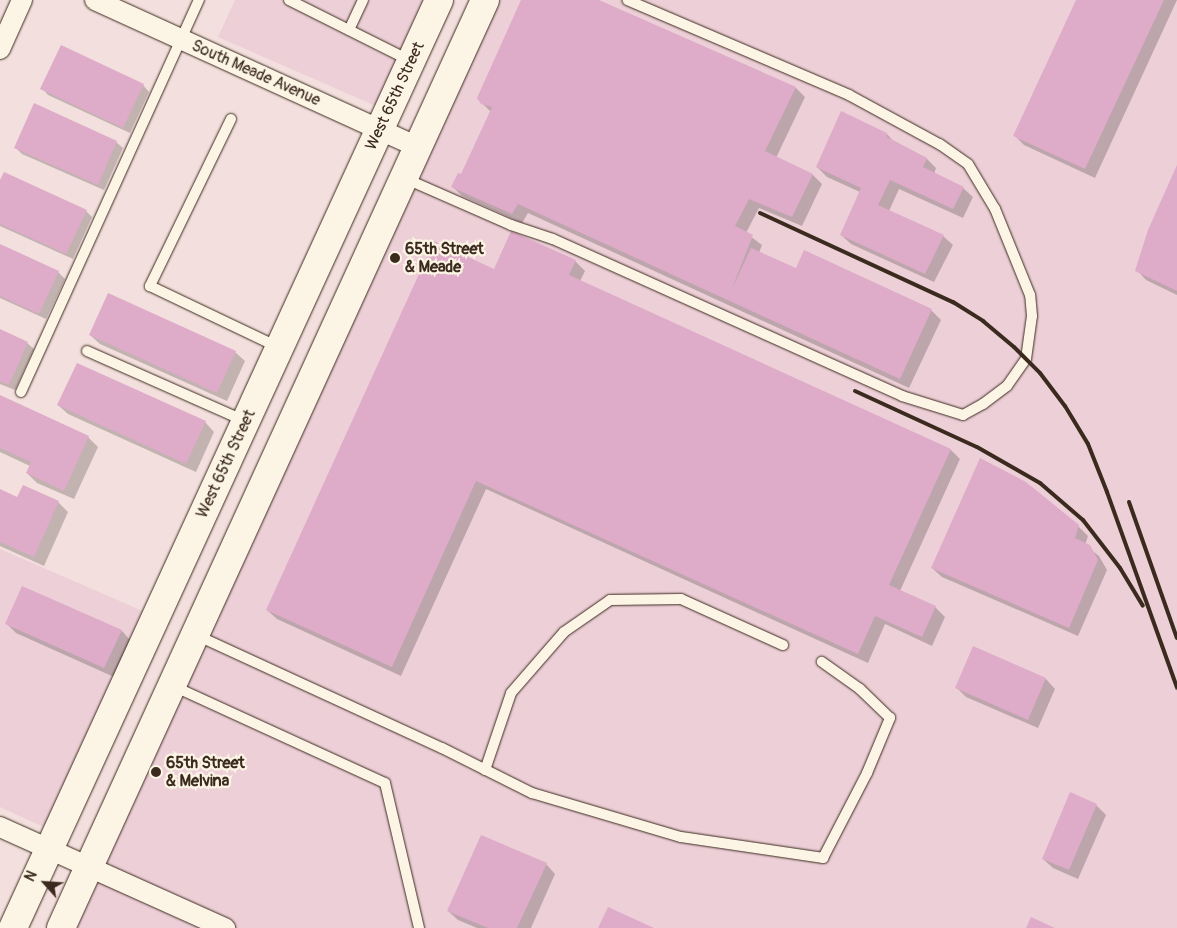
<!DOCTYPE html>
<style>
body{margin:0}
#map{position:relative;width:1177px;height:928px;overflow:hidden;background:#f3dfdd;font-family:Pangolin,sans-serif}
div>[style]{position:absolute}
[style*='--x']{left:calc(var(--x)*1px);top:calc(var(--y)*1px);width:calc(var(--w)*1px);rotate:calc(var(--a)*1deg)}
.built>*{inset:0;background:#edcfd7}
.shadow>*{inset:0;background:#0003}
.building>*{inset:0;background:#deabc9}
.roads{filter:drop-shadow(0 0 1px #3b2a1e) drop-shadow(0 0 1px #3b2a1e)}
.lane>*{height:10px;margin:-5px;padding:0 5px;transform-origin:5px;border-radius:5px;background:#fcf5e5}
.street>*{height:20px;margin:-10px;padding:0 10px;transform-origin:10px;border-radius:10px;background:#fcf5e5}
.secondary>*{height:28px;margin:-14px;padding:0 14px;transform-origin:14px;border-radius:14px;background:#fcf5e5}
.rail>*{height:4px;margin:-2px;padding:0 2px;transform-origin:2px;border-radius:2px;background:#3b2a1e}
.dots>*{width:14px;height:14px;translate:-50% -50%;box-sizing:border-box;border:2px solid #fcf5e5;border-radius:50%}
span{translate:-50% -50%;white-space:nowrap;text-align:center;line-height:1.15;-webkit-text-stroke:4.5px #fcf5e5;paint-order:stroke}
.street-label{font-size:16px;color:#3b2a1e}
.poi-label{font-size:16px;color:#3b2a1e;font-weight:700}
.left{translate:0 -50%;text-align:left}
.north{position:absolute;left:20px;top:858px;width:50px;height:50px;-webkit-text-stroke:4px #fcf5e5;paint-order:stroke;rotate:296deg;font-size:14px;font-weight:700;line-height:20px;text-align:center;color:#3b2a1e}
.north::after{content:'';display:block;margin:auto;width:18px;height:22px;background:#3b2a1e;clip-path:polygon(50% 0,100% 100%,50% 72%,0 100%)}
</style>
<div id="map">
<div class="built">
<i style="clip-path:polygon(235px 0,425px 0,376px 106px,218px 37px)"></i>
<i style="clip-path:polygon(493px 0,1177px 0,1177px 928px,74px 928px)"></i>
<i style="clip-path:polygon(0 549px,145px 612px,48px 829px,0 807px)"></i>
</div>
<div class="shadow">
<i style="clip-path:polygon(523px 0,596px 0,796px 88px,805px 97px,776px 158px,813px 175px,822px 184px,802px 226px,759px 208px,746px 233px,762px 245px,759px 253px,797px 270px,931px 310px,941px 320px,909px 388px,528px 213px,522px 223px,462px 196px,453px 187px,462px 175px,491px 112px,482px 103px)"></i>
<i style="clip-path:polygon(1077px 0,1177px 0,1095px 178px,1024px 145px,1015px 136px)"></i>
<i style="clip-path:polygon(143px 85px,149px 92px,130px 133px,48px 95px,42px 88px)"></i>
<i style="clip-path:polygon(887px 134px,895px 143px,927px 159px,936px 168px,934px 174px,963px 188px,973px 197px,963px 218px,899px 189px,889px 211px,943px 236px,953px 245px,934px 282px,851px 244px,841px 235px,860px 192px,827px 177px,817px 167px)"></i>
<i style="clip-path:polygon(116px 142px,123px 148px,104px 190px,22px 154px,16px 148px)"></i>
<i style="clip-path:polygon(1177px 168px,1177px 295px,1146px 280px,1137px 270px)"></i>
<i style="clip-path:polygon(0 183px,86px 211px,92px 217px,73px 259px,0 226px)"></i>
<i style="clip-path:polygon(0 246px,58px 272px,65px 279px,46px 319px,0 298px)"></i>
<i style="clip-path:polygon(575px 261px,585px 271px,580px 281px,951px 450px,960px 459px,900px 591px,935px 607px,945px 617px,932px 646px,885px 624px,868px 663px,486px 489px,401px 676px,277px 619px,267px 610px,495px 270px)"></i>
<i style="clip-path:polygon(0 330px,27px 343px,34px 349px,15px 390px,0 384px)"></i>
<i style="clip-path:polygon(90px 335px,235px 352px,245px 361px,227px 401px,100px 344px)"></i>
<i style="clip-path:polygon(0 397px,88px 437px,98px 447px,74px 499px,37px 483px,27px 473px,30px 466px,0 452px)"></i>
<i style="clip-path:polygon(58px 405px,205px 422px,214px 432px,196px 472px,68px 414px)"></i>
<i style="clip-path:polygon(23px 487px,58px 502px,68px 512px,44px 566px,0 546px,0 491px,17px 498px)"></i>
<i style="clip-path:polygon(1078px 526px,1088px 536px,1085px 545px,1099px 556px,1107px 570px,1078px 636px,942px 577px,932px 568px)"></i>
<i style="clip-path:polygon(23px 587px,122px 631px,131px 641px,114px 677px,16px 633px,6px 623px)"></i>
<i style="clip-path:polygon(974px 648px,1046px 679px,1055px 689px,1038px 728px,966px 697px,956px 687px)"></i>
<i style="clip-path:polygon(1096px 805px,1106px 815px,1078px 879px,1053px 868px,1043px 859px)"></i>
<i style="clip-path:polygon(546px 864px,555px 874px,531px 928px,477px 928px,458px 920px,448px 911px)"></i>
</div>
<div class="building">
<i style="clip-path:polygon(521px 0,599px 0,796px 87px,765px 151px,813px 174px,792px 217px,749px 199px,735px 226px,753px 235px,731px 291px,751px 248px,796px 268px,804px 250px,932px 309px,900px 379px,518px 204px,512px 214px,451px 187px,458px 173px,461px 174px,492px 107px,481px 104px,477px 98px)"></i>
<i style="clip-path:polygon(1076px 0,1164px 0,1085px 169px,1013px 136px)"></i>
<i style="clip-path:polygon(61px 45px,144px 84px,123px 128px,40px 89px)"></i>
<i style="clip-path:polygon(34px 103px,117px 141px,98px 185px,14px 148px)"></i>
<i style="clip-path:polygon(841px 111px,887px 133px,887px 137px,927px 158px,923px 167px,964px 187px,953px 209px,890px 180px,878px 205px,944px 235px,925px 274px,840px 235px,861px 188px,816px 167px)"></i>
<i style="clip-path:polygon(1177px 165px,1177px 291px,1135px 271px,1148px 230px)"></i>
<i style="clip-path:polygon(4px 172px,87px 210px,66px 254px,0 224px,0 180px)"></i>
<i style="clip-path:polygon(511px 231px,576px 260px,569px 275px,951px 449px,889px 585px,936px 606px,922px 637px,875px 616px,858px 654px,476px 481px,392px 667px,266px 610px,434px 241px,494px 269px)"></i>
<i style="clip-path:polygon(0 244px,59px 271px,39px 314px,0 296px)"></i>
<i style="clip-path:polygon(108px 293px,236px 351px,217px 393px,89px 335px)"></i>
<i style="clip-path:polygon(0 329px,28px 342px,9px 385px,0 381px)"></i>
<i style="clip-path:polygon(77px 363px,206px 421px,186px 464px,57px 405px)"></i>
<i style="clip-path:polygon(0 395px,89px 436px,64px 491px,26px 473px,31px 462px,0 448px)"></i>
<i style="clip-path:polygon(980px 458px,1026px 482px,1079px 525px,1075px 538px,1090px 545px,1098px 560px,1069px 628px,931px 568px)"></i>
<i style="clip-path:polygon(23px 485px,59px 501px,34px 557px,0 542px,0 489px,17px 497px)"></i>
<i style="clip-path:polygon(22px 586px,122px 630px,104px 668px,5px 624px)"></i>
<i style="clip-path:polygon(973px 646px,1046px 678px,1028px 720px,955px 688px)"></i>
<i style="clip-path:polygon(1070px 792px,1097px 804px,1069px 870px,1042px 859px)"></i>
<i style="clip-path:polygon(481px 835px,547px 863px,517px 928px,488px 928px,447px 911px)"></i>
<i style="clip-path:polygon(608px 907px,654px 928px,598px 928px)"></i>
<i style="clip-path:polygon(1031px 917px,1055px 928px,1026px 928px)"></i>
</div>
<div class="roads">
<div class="lane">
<i style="--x:289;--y:0;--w:134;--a:26.6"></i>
<i style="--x:349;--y:30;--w:33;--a:-65"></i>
<i style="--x:231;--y:119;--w:186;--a:115.9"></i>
<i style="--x:150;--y:286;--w:142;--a:25.5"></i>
<i style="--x:404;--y:178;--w:117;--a:23.7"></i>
<i style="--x:511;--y:225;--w:44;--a:18.4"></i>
<i style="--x:553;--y:239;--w:383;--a:24.2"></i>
<i style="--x:902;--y:396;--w:64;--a:17.3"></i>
<i style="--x:963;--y:415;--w:23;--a:-29"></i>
<i style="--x:983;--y:404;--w:30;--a:-37"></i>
<i style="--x:1007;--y:386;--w:33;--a:-55"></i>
<i style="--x:1026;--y:359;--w:43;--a:-82.1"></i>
<i style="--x:1032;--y:316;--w:21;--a:-95"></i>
<i style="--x:1030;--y:295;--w:93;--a:-112.1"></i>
<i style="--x:995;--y:209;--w:52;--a:-121"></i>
<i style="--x:968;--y:164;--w:35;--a:-145"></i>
<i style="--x:939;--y:144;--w:102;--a:-151.4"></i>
<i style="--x:849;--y:95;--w:241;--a:-156.8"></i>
<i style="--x:87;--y:351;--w:173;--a:23.9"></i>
<i style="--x:21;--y:392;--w:431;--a:-65.6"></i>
<i style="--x:196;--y:635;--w:271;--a:24.7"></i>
<i style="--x:442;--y:748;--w:101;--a:26.6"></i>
<i style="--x:532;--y:793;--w:155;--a:16.5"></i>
<i style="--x:681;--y:837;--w:144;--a:8.4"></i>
<i style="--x:823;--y:858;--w:96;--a:-62.6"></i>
<i style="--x:867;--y:773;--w:60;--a:-67.3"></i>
<i style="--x:890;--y:718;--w:42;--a:-136"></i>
<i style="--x:860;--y:689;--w:47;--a:-144.6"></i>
<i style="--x:173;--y:686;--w:233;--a:24.6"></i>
<i style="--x:385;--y:783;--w:149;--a:76.8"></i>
<i style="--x:485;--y:770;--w:81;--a:-71.3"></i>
<i style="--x:511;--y:693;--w:81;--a:-49"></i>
<i style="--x:564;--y:632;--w:56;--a:-34.8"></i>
<i style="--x:610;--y:600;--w:71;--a:-0.8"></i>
<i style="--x:681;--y:599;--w:112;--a:24.3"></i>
</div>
<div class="street">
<i style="--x:95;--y:0;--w:354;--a:24.5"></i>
<i style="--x:0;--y:49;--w:54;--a:-65.8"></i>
<i style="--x:0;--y:827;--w:247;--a:24.2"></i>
</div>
<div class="secondary">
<i style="--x:13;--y:928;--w:1021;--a:-65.34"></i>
<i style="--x:61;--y:928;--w:1020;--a:-65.44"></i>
</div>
</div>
<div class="rail">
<i style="--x:760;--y:213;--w:213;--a:24.8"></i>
<i style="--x:953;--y:302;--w:36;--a:32"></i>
<i style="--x:983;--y:321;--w:40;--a:40"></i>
<i style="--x:1014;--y:347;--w:37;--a:45"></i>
<i style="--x:1040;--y:373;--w:41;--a:52.9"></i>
<i style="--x:1065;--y:406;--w:44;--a:58.8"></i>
<i style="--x:1088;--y:444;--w:52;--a:68.4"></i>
<i style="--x:1107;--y:492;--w:208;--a:70.3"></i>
<i style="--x:855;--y:391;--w:134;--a:24.7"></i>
<i style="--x:977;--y:447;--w:73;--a:29.7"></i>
<i style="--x:1040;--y:483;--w:57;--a:40.7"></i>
<i style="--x:1083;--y:520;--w:61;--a:52.4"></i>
<i style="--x:1120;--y:568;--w:44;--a:58.8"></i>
<i style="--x:1129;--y:502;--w:144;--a:70.6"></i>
</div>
<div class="dots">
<i style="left:395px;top:258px;background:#3b2a1e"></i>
<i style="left:156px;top:772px;background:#3b2a1e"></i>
</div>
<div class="street-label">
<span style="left:256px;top:73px;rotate:24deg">South Meade Avenue</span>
<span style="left:395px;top:96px;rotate:-65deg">West 65th Street</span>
<span style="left:226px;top:464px;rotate:-65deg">West 65th Street</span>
</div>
<div class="poi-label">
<span class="left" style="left:405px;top:258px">65th Street<br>&amp; Meade</span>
<span class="left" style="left:166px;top:772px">65th Street<br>&amp; Melvina</span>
</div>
<div class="north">N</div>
</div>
